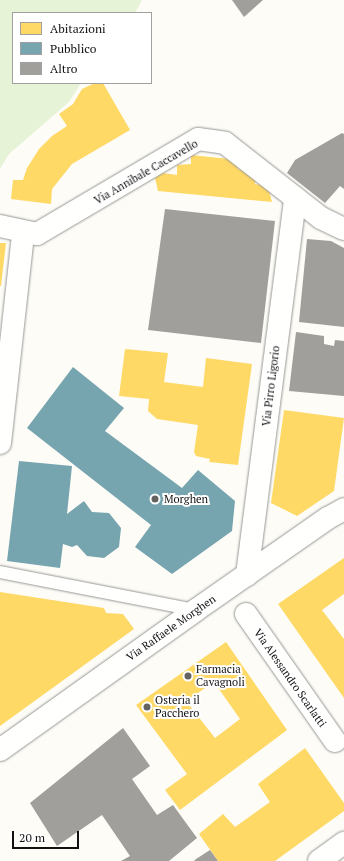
<!DOCTYPE html>
<style>
body{margin:0}
#map{position:relative;width:344px;height:861px;overflow:hidden;background:#fdfcf7;font-family:"PT Serif",serif}
div>[style]{position:absolute}
[style*='--x']{left:calc(var(--x)*1px);top:calc(var(--y)*1px);width:calc(var(--w)*1px);rotate:calc(var(--a)*1deg)}
.green>*{inset:0;background:#e7f3d7}
.homes>*{inset:0;background:#ffd966}
.public>*{inset:0;background:#76a5af}
.building>*{inset:0;background:#a19f9c}
.roads{filter:drop-shadow(0 0 1px #979795) drop-shadow(0 0 1px #979795)}
.lane>*{height:12px;margin:-6px;padding:0 6px;transform-origin:6px;border-radius:6px;background:#fffffe}
.street>*{height:22px;margin:-11px;padding:0 11px;transform-origin:11px;border-radius:11px;background:#fffffe}
.dots>*{width:11px;height:11px;translate:-50% -50%;box-sizing:border-box;border:2px solid #fff;border-radius:50%}
span{translate:-50% -50%;white-space:nowrap;text-align:center;line-height:1.15;-webkit-text-stroke:4px #fff;paint-order:stroke}
.street-label{font-size:11px;color:#111}
.poi-label{font-size:11px;color:#111}
.left{translate:0 -50%;text-align:left}
.legend{position:absolute;left:12px;top:12px;width:140px;height:72px;box-sizing:border-box;background:#fff;border:1px solid #a0a0a0;margin:0;padding:5px 7px;list-style:none;font-size:12px;color:#111}
.legend li{display:flex;align-items:center;gap:8px;height:20px}
.legend b{width:20px;border:1px solid #a0a0a0}
.scale{position:absolute;left:12px;top:831px;width:67px;height:18px;box-sizing:border-box;border:2px solid #111;border-top:0;padding-left:5px;font-size:12px;line-height:14px;white-space:nowrap;color:#111;-webkit-text-stroke:3px #fff;paint-order:stroke}
</style>
<div id="map">
<div class="green">
<i style="clip-path:polygon(0 0,142px 0,135px 13px,13px 13px,13px 83px,81px 83px,69px 102px,9px 154px,0 169px)"></i>
</div>
<div class="homes">
<i style="clip-path:polygon(95px 83px,103px 83px,130px 130px,72px 164px,52px 189px,51px 204px,11px 199px,13px 180px,23px 180px,27px 168px,39px 149px,52px 136px,67px 126px,59px 114px,73px 104px,82px 89px)"></i>
<i style="clip-path:polygon(191px 155px,239px 160px,238px 169px,256px 173px,255px 184px,268px 186px,272px 202px,158px 191px,155px 178px,163px 173px,177px 175px,177px 165px,191px 164px)"></i>
<i style="clip-path:polygon(0 243px,6px 243px,1px 286px,0 286px)"></i>
<i style="clip-path:polygon(125px 349px,168px 353px,164px 382px,203px 387px,206px 358px,252px 364px,238px 465px,209px 462px,210px 459px,196px 456px,194px 452px,198px 425px,157px 419px,148px 411px,149px 399px,119px 396px)"></i>
<i style="clip-path:polygon(284px 410px,344px 418px,334px 491px,297px 516px,271px 503px)"></i>
<i style="clip-path:polygon(344px 558px,344px 594px,322px 610px,344px 639px,344px 698px,278px 604px)"></i>
<i style="clip-path:polygon(0 592px,104px 608px,106px 613px,123px 614px,134px 629px,0 726px)"></i>
<i style="clip-path:polygon(evenodd,226px 642px,287px 730px,180px 810px,165px 790px,187px 774px,136px 705px,226px 642px,214px 682px,240px 719px,215px 738px,186px 701px,214px 682px)"></i>
<i style="clip-path:polygon(305px 748px,344px 803px,344px 811px,275px 861px,218px 861px,199px 834px,223px 814px,235px 827px,270px 802px,258px 784px)"></i>
</div>
<div class="public">
<i style="clip-path:polygon(73px 367px,124px 408px,105px 431px,182px 488px,198px 470px,235px 501px,232px 531px,172px 574px,135px 547px,151px 525px,27px 428px)"></i>
<i style="clip-path:polygon(19px 461px,72px 466px,67px 514px,84px 501px,92px 512px,109px 513px,121px 528px,119px 547px,104px 558px,87px 556px,77px 545px,72px 547px,63px 544px,60px 568px,7px 561px)"></i>
</div>
<div class="building">
<i style="clip-path:polygon(232px 0,263px 0,244px 17px)"></i>
<i style="clip-path:polygon(342px 133px,344px 134px,344px 189px,340px 186px,325px 203px,287px 173px,295px 160px)"></i>
<i style="clip-path:polygon(165px 209px,275px 221px,261px 343px,148px 330px)"></i>
<i style="clip-path:polygon(307px 239px,331px 241px,344px 248px,344px 327px,299px 322px)"></i>
<i style="clip-path:polygon(296px 332px,324px 336px,324px 344px,334px 346px,335px 340px,344px 341px,344px 396px,289px 391px)"></i>
<i style="clip-path:polygon(123px 728px,150px 766px,132px 779px,157px 815px,173px 805px,197px 838px,169px 861px,121px 861px,130px 856px,102px 815px,57px 846px,30px 803px)"></i>
<i style="clip-path:polygon(210px 850px,218px 861px,194px 861px,196px 859px)"></i>
</div>
<div class="roads">
<div class="lane">
<i style="--x:0;--y:572;--w:200;--a:11"></i>
</div>
<div class="street">
<i style="--x:0;--y:226;--w:38;--a:12"></i>
<i style="--x:37;--y:234;--w:187;--a:-30.5"></i>
<i style="--x:198;--y:139;--w:27;--a:8"></i>
<i style="--x:225;--y:143;--w:122;--a:38"></i>
<i style="--x:321;--y:218;--w:25;--a:26"></i>
<i style="--x:0;--y:443;--w:211;--a:-83.7"></i>
<i style="--x:247;--y:575;--w:380;--a:-82.7"></i>
<i style="--x:246;--y:614;--w:155;--a:55"></i>
<i style="--x:0;--y:750;--w:241;--a:-35.5"></i>
<i style="--x:196;--y:610;--w:161;--a:-34.9"></i>
<i style="--x:328;--y:518;--w:18;--a:-29"></i>
<i style="--x:319;--y:861;--w:31;--a:-36"></i>
</div>
</div>
<div class="dots">
<i style="left:155px;top:499px;background:#646362"></i>
<i style="left:188px;top:676px;background:#646362"></i>
<i style="left:147px;top:707px;background:#646362"></i>
</div>
<div class="street-label">
<span style="left:146px;top:172px;rotate:-30deg">Via Annibale Caccavello</span>
<span style="left:271px;top:386px;rotate:-83deg">Via Pirro Ligorio</span>
<span style="left:171px;top:628px;rotate:-35deg">Via Raffaele Morghen</span>
<span style="left:290px;top:678px;rotate:55deg">Via Alessandro Scarlatti</span>
</div>
<div class="poi-label">
<span class="left" style="left:164px;top:499px">Morghen</span>
<span class="left" style="left:196px;top:676px">Farmacia<br>Cavagnoli</span>
<span class="left" style="left:155px;top:707px">Osteria il<br>Pacchero</span>
</div>
<ul class="legend">
<li><b style="height:11px;background:#ffd966"></b>Abitazioni</li>
<li><b style="height:11px;background:#76a5af"></b>Pubblico</li>
<li><b style="height:11px;background:#a19f9c"></b>Altro</li>
</ul>
<div class="scale">20 m</div>
</div>
